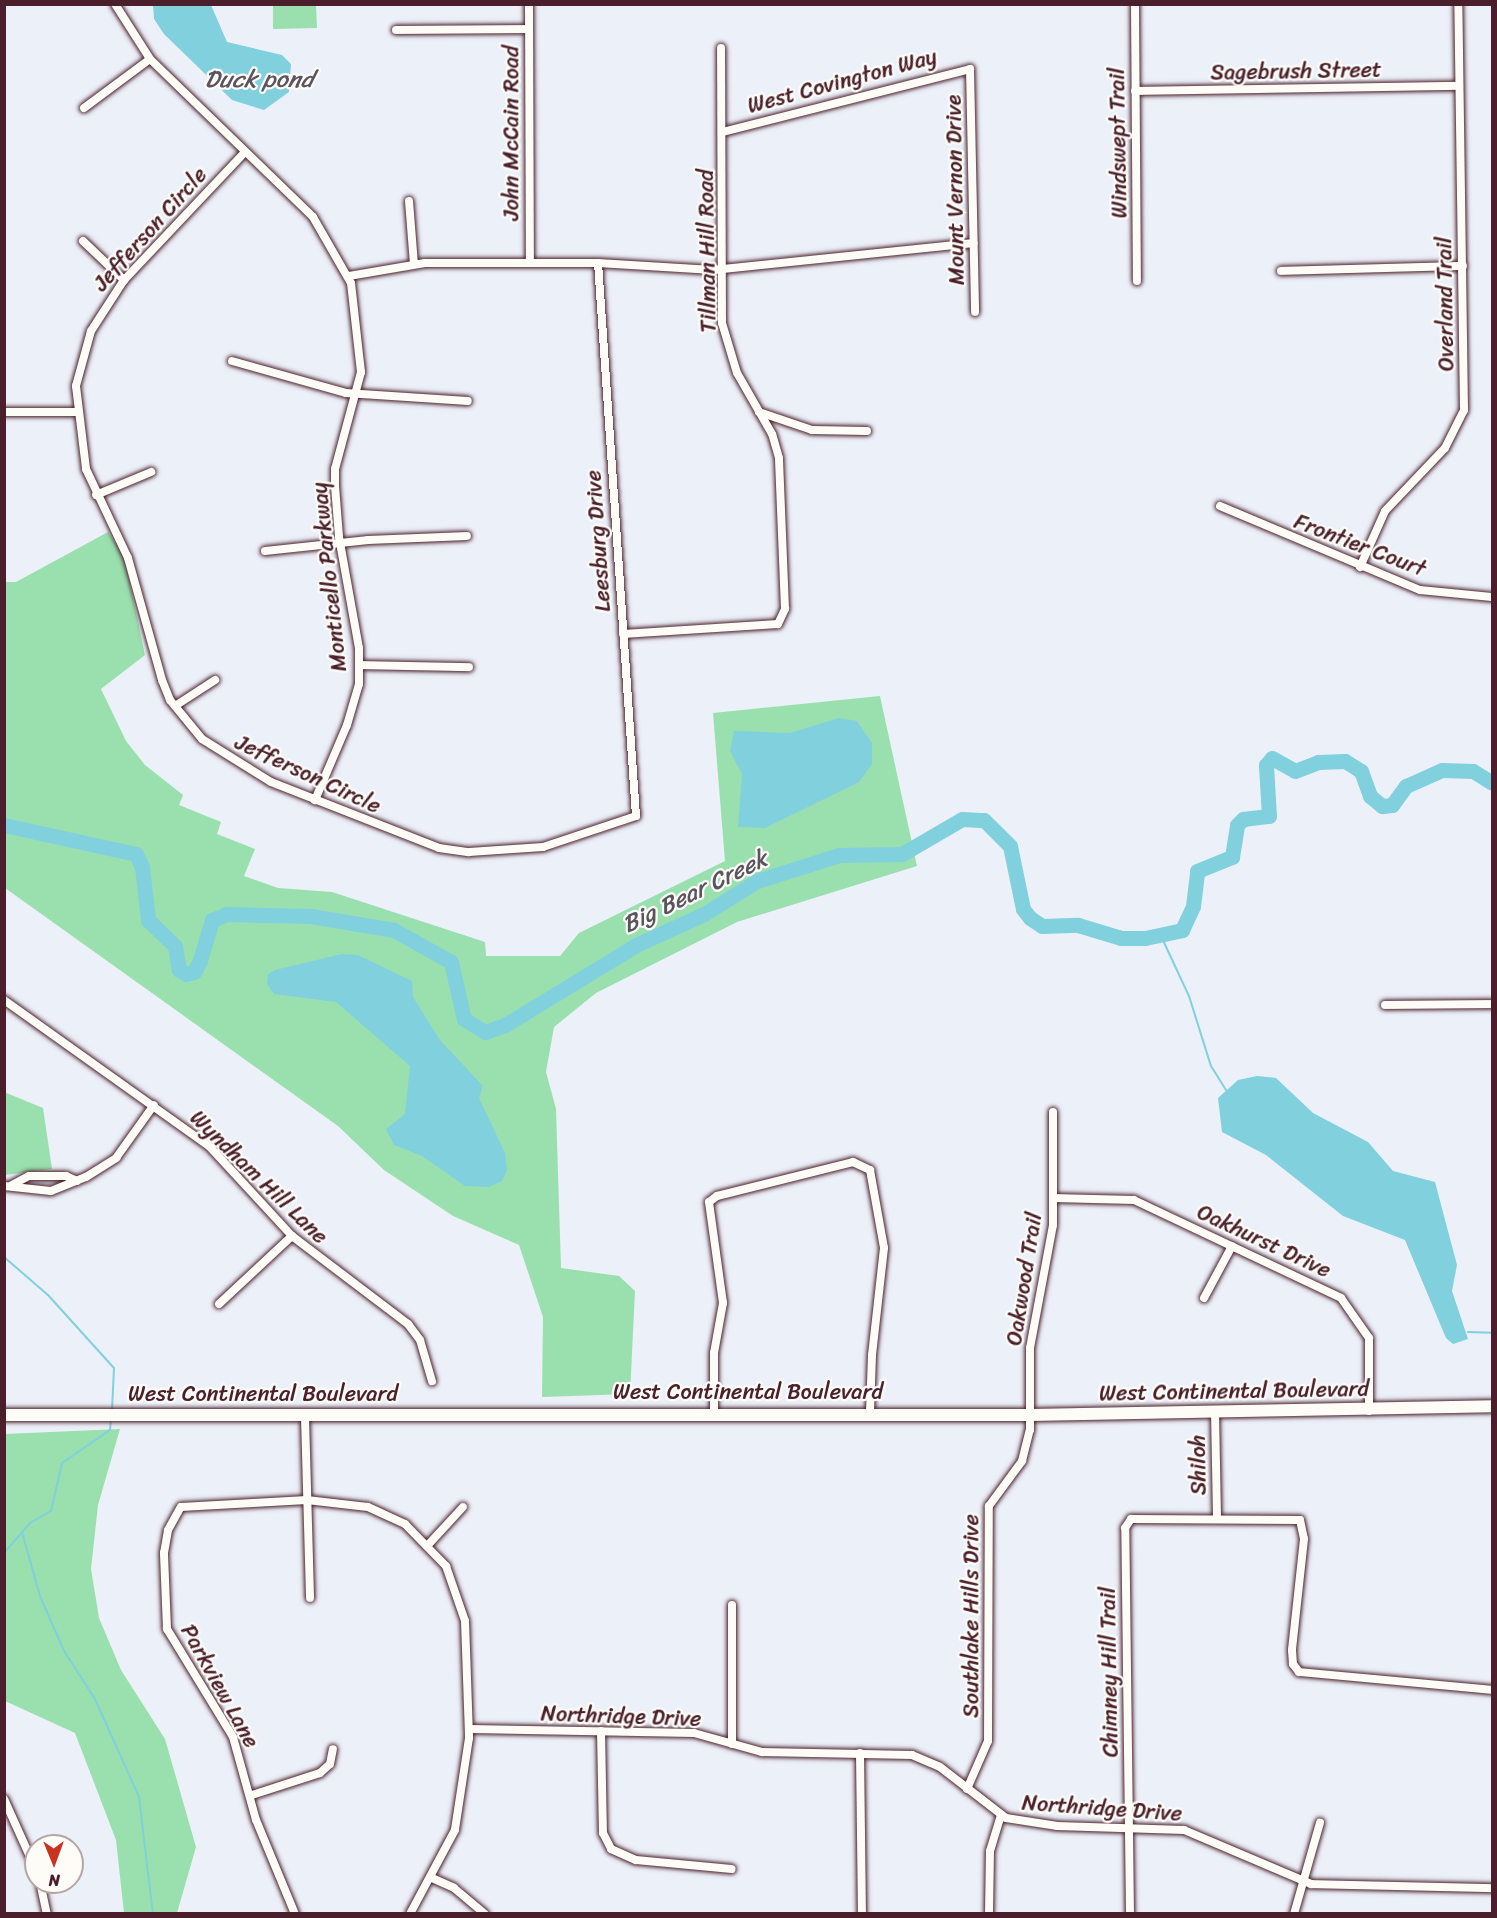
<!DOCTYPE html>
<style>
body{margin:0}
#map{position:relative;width:1497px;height:1918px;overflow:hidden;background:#ecf0f8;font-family:Sriracha,sans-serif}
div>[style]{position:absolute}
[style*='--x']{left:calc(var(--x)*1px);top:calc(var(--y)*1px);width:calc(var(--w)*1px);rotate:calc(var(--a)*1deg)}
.green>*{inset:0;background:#99e0ae}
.water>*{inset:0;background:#81d0de}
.stream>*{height:2px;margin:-1px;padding:0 1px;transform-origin:1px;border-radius:1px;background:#81d0de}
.river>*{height:15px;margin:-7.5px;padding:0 7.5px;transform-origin:7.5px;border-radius:7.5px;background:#81d0de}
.roads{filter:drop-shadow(0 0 2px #4a1f2b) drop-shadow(0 0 2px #4a1f2b)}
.minor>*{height:8px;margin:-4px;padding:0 4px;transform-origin:4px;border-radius:4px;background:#fdfcf7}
.secondary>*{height:12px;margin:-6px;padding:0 6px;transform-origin:6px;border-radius:6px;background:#fdfcf7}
span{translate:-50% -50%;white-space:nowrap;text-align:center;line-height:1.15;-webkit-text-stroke:4.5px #fdfcf7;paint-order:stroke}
.street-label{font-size:22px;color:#4a1f2b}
.water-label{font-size:24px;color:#5a5461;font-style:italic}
.frame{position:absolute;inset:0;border:6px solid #4a1f2b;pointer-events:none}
.north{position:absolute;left:24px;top:1834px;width:60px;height:60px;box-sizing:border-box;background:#fdfcf7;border:2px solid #b5a4a5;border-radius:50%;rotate:179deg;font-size:16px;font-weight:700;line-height:24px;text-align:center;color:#4a1f2b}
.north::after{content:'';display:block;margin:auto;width:21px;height:27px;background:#c8321e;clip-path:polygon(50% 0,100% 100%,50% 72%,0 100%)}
</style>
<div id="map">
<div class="green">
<i style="clip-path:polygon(273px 5px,316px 5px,317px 28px,273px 29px)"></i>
<i style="clip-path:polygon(108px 532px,124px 556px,145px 655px,101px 689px,126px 741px,145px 765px,183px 795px,179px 805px,221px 822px,217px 834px,255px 849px,244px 876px,278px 888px,332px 892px,485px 942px,486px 956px,560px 956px,579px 933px,725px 861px,713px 713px,880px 696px,917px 866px,737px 922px,596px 993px,554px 1027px,546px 1072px,556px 1109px,561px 1268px,619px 1276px,635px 1291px,630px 1394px,542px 1397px,543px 1317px,519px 1245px,453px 1216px,384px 1170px,338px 1126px,5px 888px,5px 582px,16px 582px)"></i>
<i style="clip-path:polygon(4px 1092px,43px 1108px,52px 1169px,5px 1175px)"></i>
<i style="clip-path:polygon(120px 1429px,98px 1505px,91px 1569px,99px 1618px,121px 1670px,165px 1739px,196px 1847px,177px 1913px,124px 1913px,116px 1840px,75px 1733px,5px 1701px,5px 1434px)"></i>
</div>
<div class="water">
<i style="clip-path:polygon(153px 5px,211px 5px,227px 42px,282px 55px,291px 64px,289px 92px,264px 110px,232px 100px,164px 34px,154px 19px)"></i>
<i style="clip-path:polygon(839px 718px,857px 721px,872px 743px,872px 764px,859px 782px,765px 828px,738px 827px,742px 774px,730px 751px,734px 731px,790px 733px)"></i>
<i style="clip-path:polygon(342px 954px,358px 955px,412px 981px,413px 997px,440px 1040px,483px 1086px,479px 1098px,505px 1153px,507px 1170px,502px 1181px,489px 1187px,465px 1186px,422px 1156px,394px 1145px,386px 1129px,405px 1114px,410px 1066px,336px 1002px,274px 994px,267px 984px,268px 974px,275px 970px)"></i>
<i style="clip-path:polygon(1257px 1076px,1276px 1078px,1313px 1113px,1368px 1142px,1393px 1171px,1435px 1182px,1457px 1265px,1452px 1291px,1468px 1339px,1453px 1344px,1446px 1338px,1405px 1240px,1343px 1216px,1266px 1155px,1222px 1132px,1218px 1098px,1238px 1080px)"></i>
</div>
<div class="stream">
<i style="--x:1161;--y:936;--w:66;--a:65"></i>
<i style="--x:1189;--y:996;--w:73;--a:72.6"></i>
<i style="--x:1211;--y:1066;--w:31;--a:58"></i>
<i style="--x:4;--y:1257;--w:58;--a:40.8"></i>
<i style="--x:48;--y:1295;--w:98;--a:47.9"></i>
<i style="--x:114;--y:1368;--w:42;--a:92.7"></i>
<i style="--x:1468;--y:1332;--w:24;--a:2"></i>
<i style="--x:22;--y:1532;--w:66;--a:74.3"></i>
<i style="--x:40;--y:1596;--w:60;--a:66.4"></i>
<i style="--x:64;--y:1651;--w:57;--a:57.1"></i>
<i style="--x:95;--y:1699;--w:107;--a:65.8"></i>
<i style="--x:139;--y:1797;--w:118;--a:83.2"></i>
<i style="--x:4;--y:1553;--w:40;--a:-49"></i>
<i style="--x:30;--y:1523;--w:24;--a:-30"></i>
<i style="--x:51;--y:1511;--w:49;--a:-77.1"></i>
<i style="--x:62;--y:1463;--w:58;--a:-34.5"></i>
<i style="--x:110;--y:1430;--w:12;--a:-85"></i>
</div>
<div class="river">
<i style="--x:4;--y:825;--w:135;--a:12.4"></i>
<i style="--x:136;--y:854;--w:14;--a:65"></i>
<i style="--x:142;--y:867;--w:53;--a:83.5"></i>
<i style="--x:148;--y:920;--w:37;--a:44"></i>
<i style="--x:175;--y:946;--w:24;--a:81"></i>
<i style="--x:179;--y:970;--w:8;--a:30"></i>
<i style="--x:186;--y:974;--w:8;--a:-14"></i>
<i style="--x:194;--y:972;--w:13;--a:-63"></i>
<i style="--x:200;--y:960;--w:42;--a:-73.3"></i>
<i style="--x:212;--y:920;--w:16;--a:-22"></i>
<i style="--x:227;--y:914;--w:84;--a:1.4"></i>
<i style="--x:311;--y:916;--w:84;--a:9.6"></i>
<i style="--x:394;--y:930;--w:65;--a:29.3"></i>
<i style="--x:451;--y:962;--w:58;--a:77.2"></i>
<i style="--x:464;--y:1019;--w:25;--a:32"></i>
<i style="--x:485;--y:1032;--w:21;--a:-19"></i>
<i style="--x:505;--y:1025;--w:153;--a:-31.4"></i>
<i style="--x:636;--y:945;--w:75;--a:-24.5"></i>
<i style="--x:704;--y:914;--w:62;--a:-31.9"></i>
<i style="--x:757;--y:881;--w:86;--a:-17.6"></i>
<i style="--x:839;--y:855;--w:63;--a:-0.9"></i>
<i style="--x:902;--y:854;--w:69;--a:-30.3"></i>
<i style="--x:962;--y:819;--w:22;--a:3"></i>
<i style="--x:984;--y:820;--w:37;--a:45"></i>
<i style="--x:1010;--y:846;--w:64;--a:78.3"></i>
<i style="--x:1023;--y:909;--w:11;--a:52"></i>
<i style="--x:1030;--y:918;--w:14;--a:34"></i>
<i style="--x:1042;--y:926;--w:36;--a:-2"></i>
<i style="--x:1078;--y:925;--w:45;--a:16.8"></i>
<i style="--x:1121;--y:938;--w:24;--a:0"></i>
<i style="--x:1145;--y:938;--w:38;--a:-12"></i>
<i style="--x:1182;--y:930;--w:26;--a:-65"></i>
<i style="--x:1193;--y:906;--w:35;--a:-83"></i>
<i style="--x:1197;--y:871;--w:38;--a:-22"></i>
<i style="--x:1232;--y:857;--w:32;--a:-81"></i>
<i style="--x:1237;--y:825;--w:8;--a:-45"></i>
<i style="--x:1243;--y:819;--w:26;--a:-7"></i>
<i style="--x:1269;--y:816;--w:51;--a:-93.4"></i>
<i style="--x:1266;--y:765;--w:9;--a:-49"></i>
<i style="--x:1272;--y:758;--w:26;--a:29"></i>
<i style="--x:1295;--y:771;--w:25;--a:-21"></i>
<i style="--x:1318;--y:762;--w:27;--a:-2"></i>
<i style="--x:1345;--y:761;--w:19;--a:32"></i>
<i style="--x:1361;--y:771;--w:27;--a:70"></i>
<i style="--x:1370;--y:796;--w:16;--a:40"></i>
<i style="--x:1382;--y:806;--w:10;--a:-6"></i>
<i style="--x:1392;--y:805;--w:24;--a:-54"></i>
<i style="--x:1406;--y:786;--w:39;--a:-24"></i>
<i style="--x:1442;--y:770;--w:31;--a:2"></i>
<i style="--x:1473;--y:771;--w:22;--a:32"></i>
</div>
<div class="roads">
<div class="minor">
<i style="--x:115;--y:4;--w:65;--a:57.5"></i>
<i style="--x:150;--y:59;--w:227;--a:44.1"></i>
<i style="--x:313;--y:217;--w:76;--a:60.1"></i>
<i style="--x:351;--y:283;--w:90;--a:83.6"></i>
<i style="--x:361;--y:372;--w:100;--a:105"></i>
<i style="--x:335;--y:469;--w:17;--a:90"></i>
<i style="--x:335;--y:486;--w:51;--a:85.5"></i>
<i style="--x:339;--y:537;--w:113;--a:79.8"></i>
<i style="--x:359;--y:648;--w:36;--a:90"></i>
<i style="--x:359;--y:684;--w:43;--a:106.3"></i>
<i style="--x:347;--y:725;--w:82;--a:113.1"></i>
<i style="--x:529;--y:4;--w:258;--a:89.8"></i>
<i style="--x:1135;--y:4;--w:277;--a:89.6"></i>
<i style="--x:396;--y:30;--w:133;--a:-0.4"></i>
<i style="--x:1135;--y:91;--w:323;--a:-0.9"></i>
<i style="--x:84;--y:108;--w:82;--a:-36.6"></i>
<i style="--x:723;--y:132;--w:255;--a:-14.3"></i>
<i style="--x:970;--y:69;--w:243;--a:88.8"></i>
<i style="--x:245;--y:152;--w:176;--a:133.4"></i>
<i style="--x:124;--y:280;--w:61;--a:122.9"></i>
<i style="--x:91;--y:331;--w:57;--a:105.3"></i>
<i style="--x:76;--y:386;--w:84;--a:83.1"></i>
<i style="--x:86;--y:469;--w:98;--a:64.7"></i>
<i style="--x:128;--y:558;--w:127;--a:74.4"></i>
<i style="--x:162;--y:680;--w:22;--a:68"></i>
<i style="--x:170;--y:700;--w:50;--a:50.6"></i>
<i style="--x:202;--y:739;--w:81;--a:31.9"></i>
<i style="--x:271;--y:782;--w:180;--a:21.4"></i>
<i style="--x:439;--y:848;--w:30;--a:8"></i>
<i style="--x:469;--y:852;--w:74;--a:-3.9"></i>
<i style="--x:543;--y:847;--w:98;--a:-18.4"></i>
<i style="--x:636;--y:816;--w:554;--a:-93.93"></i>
<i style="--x:409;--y:201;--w:63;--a:85.5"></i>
<i style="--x:83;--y:241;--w:57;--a:43.6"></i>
<i style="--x:1281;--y:271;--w:182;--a:-1.6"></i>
<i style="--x:349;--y:276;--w:77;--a:-9.7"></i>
<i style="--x:425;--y:263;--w:173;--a:0"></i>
<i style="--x:598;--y:263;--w:115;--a:3.5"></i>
<i style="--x:713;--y:270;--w:262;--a:-5.9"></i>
<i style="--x:232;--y:361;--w:118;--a:15.7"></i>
<i style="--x:346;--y:393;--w:122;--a:3.8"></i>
<i style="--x:4;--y:412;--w:73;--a:0"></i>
<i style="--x:759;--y:412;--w:56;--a:18.8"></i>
<i style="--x:812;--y:430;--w:55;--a:1"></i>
<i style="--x:96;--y:495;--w:60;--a:-22.7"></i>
<i style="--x:1220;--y:506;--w:217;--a:22.8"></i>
<i style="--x:1420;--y:590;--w:72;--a:5.6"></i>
<i style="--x:265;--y:551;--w:104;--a:-6.1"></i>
<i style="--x:368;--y:540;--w:99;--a:-2.3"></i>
<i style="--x:1360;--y:567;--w:61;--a:-65.9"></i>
<i style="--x:1385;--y:511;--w:87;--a:-46.4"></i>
<i style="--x:1445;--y:448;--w:42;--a:-63.4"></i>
<i style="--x:1464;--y:410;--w:406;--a:-90.8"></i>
<i style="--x:623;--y:634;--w:155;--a:-3.7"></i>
<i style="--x:778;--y:624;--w:17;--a:-65"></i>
<i style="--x:785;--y:609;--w:151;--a:-92.3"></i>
<i style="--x:779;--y:458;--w:25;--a:-106"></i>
<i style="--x:772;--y:434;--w:70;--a:-119.8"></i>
<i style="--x:737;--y:373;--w:52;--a:-106.7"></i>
<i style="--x:722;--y:323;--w:275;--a:-90.2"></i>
<i style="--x:360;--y:665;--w:109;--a:1.1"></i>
<i style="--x:175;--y:706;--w:48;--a:-33"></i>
<i style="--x:4;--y:1000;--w:252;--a:35.5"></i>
<i style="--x:209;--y:1146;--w:122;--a:47.3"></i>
<i style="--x:292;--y:1236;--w:146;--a:37.2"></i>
<i style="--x:408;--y:1324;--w:20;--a:53"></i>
<i style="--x:420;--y:1340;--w:43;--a:73.7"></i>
<i style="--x:1385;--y:1005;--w:107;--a:-0.5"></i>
<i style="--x:12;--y:1185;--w:19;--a:-28"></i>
<i style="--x:29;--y:1176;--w:37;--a:0"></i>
<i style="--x:66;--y:1176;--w:12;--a:24"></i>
<i style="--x:4;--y:1186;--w:47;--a:6.1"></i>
<i style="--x:51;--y:1191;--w:38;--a:-22"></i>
<i style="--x:86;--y:1177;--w:36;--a:-32"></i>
<i style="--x:116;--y:1158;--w:65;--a:-54.4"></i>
<i style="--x:1053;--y:1198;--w:81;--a:1.4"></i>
<i style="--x:1134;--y:1200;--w:229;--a:25.3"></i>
<i style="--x:1341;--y:1298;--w:49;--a:55"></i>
<i style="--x:1369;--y:1338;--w:73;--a:90"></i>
<i style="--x:1204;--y:1298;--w:59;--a:-61.7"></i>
<i style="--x:219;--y:1304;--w:100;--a:-43"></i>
<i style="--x:1215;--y:1412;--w:105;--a:88.9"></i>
<i style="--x:714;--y:1414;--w:61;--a:-90"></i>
<i style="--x:714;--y:1353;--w:51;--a:-79.8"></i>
<i style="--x:723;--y:1303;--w:102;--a:-97.9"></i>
<i style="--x:709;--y:1202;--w:10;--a:-37"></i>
<i style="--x:717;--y:1196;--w:140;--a:-14"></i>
<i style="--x:853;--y:1162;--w:19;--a:25"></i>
<i style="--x:870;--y:1170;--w:79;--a:79.8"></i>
<i style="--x:884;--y:1248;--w:108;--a:96.4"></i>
<i style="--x:872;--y:1355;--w:58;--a:92"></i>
<i style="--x:305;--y:1417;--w:181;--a:88.4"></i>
<i style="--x:427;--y:1546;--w:53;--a:-47.3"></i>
<i style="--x:470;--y:1729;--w:224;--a:1"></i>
<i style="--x:694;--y:1733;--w:71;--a:15.6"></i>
<i style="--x:762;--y:1752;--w:150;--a:1.1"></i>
<i style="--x:912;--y:1755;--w:30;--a:23"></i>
<i style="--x:940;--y:1767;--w:83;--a:37.7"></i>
<i style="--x:1006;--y:1818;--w:52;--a:8.9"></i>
<i style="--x:1057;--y:1826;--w:127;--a:1.8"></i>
<i style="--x:1184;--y:1830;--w:138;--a:23"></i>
<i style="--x:1311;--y:1884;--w:181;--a:1.3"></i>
<i style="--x:601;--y:1731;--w:102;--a:88.9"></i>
<i style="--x:603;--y:1833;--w:18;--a:63"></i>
<i style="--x:611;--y:1849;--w:27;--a:24"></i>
<i style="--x:636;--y:1860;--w:96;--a:5.4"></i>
<i style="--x:732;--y:1744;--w:139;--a:-90"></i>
<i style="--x:860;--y:1753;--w:161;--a:89.3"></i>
<i style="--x:967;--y:1789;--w:52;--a:-66.4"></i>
<i style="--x:988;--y:1741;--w:235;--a:-89.8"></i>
<i style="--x:989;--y:1506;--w:56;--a:-53.7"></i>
<i style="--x:1022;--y:1461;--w:32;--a:-76"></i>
<i style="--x:1030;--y:1430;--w:82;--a:-90"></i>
<i style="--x:1030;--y:1348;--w:125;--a:-79.4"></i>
<i style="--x:1053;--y:1225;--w:113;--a:-90"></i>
<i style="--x:252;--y:1795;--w:71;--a:-17.9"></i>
<i style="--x:320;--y:1773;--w:13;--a:-42"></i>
<i style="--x:330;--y:1764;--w:15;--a:-79"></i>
<i style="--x:4;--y:1799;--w:78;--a:65.7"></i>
<i style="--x:432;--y:1878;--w:24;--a:24"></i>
<i style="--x:454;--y:1888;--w:40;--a:40"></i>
<i style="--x:40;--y:1882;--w:33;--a:78"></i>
<i style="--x:295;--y:1914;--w:102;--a:-112.5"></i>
<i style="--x:256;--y:1820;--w:86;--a:-105.5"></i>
<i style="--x:233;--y:1737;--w:127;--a:-121.4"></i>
<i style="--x:167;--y:1629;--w:76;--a:-92.3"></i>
<i style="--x:164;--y:1553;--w:23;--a:-80"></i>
<i style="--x:168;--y:1530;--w:26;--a:-61"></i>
<i style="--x:181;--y:1507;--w:126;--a:-3.2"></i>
<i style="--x:307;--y:1500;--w:61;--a:6.5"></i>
<i style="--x:368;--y:1507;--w:41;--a:24.7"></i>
<i style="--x:405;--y:1524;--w:59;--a:45.7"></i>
<i style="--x:446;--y:1566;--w:58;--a:70.9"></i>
<i style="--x:465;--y:1621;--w:117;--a:88"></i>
<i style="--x:469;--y:1738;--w:93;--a:98.7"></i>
<i style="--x:455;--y:1830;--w:95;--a:118.2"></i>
<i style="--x:989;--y:1914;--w:63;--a:-89.1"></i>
<i style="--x:990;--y:1851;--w:38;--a:-73"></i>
<i style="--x:1130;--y:1914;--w:386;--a:-90.7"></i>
<i style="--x:1125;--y:1528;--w:11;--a:-56"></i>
<i style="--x:1131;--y:1519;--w:169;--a:0.3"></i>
<i style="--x:1300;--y:1520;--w:19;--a:78"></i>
<i style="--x:1304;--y:1539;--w:112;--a:96.2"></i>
<i style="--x:1292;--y:1650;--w:14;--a:86"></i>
<i style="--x:1293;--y:1664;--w:10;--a:53"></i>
<i style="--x:1299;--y:1672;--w:194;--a:5.3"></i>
<i style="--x:1294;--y:1914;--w:95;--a:-74.1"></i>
</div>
<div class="secondary">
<i style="--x:4;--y:1415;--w:1026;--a:0"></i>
<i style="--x:1030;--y:1415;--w:462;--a:-1.1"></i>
</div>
</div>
<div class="street-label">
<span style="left:1296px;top:71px;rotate:-1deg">Sagebrush Street</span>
<span style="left:842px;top:81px;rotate:-15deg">West Covington Way</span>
<span style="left:511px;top:133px;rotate:-90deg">John McCain Road</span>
<span style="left:1118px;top:143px;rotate:-91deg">Windswept Trail</span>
<span style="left:955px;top:190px;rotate:-91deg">Mount Vernon Drive</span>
<span style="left:150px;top:229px;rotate:-48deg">Jefferson Circle</span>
<span style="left:707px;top:251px;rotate:-91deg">Tillman Hill Road</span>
<span style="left:1445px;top:304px;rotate:-91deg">Overland Trail</span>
<span style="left:598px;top:541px;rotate:-94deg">Leesburg Drive</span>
<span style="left:1360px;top:545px;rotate:21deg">Frontier Court</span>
<span style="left:329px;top:577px;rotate:-96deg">Monticello Parkway</span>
<span style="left:308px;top:774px;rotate:25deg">Jefferson Circle</span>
<span style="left:259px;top:1177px;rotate:44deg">Wyndham Hill Lane</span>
<span style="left:1264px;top:1241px;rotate:25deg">Oakhurst Drive</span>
<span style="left:1024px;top:1279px;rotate:-81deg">Oakwood Trail</span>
<span style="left:1234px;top:1391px;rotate:-1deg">West Continental Boulevard</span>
<span style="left:748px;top:1392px">West Continental Boulevard</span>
<span style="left:263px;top:1394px">West Continental Boulevard</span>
<span style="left:1198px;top:1465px;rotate:-91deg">Shiloh</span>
<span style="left:971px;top:1616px;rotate:-90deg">Southlake Hills Drive</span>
<span style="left:1109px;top:1672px;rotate:-91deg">Chimney Hill Trail</span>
<span style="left:220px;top:1686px;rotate:61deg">Parkview Lane</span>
<span style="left:621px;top:1716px;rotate:2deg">Northridge Drive</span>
<span style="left:1102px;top:1808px;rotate:4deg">Northridge Drive</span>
</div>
<div class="water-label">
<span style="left:259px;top:80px">Duck pond</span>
<span style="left:695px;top:892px;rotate:-26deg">Big Bear Creek</span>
</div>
<div class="frame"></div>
<div class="north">N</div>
</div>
